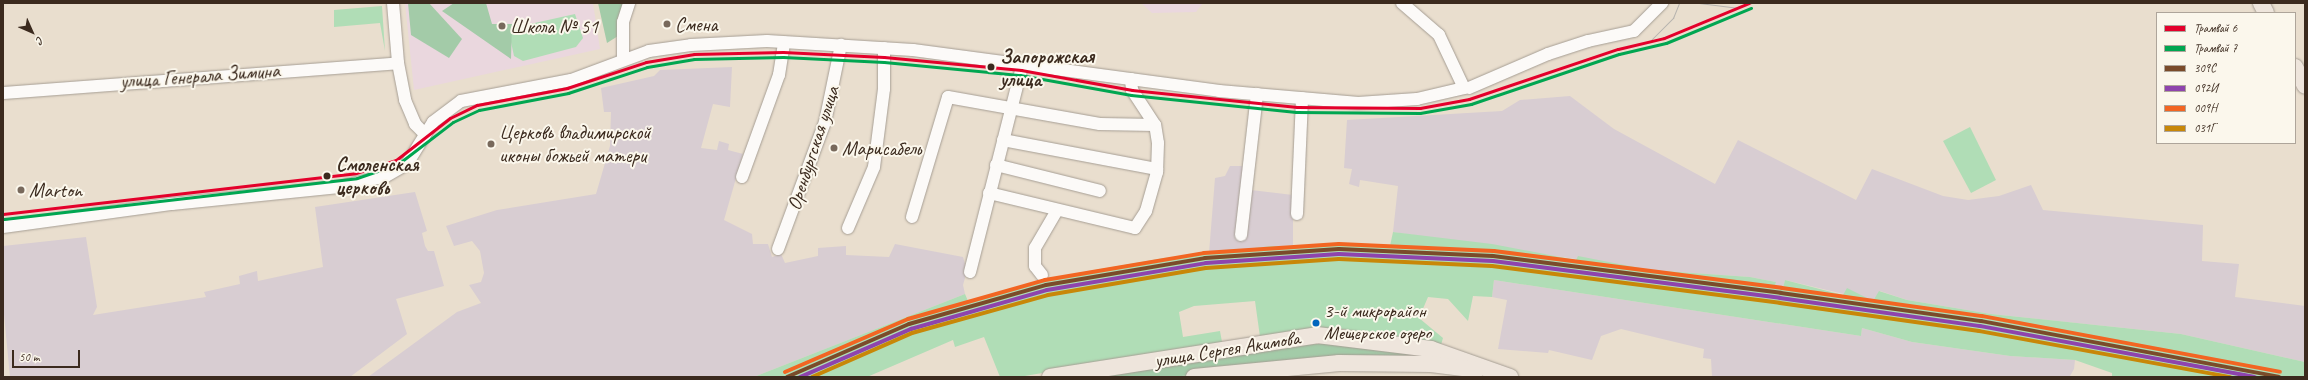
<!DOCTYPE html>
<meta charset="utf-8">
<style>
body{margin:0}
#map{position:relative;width:2308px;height:380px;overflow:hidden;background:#e9dece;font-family:Caveat,sans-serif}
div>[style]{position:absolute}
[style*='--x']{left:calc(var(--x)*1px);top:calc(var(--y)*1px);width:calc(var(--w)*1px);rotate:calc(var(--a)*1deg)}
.built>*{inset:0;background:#ead7de}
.industrial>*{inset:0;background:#d8cdd2}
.green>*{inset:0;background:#b0ddb6}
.forest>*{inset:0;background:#a3cba8}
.roads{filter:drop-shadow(0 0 1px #a69e94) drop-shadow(0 0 1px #a69e94)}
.minor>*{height:12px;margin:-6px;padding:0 6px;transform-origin:6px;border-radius:6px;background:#fcfaf8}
.major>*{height:16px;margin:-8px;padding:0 8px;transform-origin:8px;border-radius:8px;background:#eee5dc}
.tram>*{height:1px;margin:-0.5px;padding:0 0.5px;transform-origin:0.5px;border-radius:0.5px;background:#b6b3af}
.rail-1>*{height:4px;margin:-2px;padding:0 2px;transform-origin:2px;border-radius:2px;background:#7a4b2a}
.rail-2>*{height:4px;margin:-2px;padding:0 2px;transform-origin:2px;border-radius:2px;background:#8e44ad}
.rail-3>*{height:4px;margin:-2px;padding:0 2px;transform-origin:2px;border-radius:2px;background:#f26522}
.rail-4>*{height:4px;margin:-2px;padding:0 2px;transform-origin:2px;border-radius:2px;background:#c88708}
.tram-1>*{height:3px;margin:-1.5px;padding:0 1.5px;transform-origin:1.5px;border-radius:1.5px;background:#e4002b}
.tram-2>*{height:3px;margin:-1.5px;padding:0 1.5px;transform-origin:1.5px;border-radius:1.5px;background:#00a651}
.dots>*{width:11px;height:11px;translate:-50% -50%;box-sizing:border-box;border:2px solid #fbf7ec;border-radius:50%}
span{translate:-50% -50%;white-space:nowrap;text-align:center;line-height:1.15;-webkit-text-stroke:4px #fbf7ec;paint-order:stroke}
.bus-label{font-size:19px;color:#3b2a1e}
.left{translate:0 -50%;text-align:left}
.poi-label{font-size:20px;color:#3b2a1e}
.stop-label{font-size:20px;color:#3b2a1e;font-weight:700}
.street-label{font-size:20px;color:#3b2a1e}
.frame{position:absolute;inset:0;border:4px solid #3b2a1e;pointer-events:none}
.legend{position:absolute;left:2156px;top:12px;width:140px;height:132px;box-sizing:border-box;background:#fbf7ec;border:1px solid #aea59a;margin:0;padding:5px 7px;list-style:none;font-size:12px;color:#3b2a1e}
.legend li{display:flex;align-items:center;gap:8px;height:20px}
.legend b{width:20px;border:1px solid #aea59a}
.north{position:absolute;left:12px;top:12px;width:40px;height:40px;-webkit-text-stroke:3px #fbf7ec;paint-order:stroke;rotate:135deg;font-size:11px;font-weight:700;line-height:16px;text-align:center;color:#3b2a1e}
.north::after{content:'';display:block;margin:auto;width:14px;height:18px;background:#3b2a1e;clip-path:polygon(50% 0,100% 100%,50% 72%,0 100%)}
.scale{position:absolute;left:12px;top:350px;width:68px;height:18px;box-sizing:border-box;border:2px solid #3b2a1e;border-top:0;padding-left:5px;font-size:12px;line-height:14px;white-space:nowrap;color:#3b2a1e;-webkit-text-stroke:3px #fbf7ec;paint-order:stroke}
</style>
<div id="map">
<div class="built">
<i style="clip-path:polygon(405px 3px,593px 3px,600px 49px,414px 90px)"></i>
<i style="clip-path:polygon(1141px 3px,1203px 3px,1196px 12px,1152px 13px)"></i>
</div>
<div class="industrial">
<i style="clip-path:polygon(732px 67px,730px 107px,713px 104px,701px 148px,717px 150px,719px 141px,729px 144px,728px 150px,743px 154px,724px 220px,752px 234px,753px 244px,768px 244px,772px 257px,781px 254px,785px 263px,818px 256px,818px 248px,846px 246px,846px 255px,889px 257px,895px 244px,963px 257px,967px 271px,963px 285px,965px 294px,754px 377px,368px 377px,457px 312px,481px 303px,469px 285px,481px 282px,484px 273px,480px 251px,472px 241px,454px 246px,446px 226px,497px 210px,596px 194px,610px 146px,611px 112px,604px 112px,601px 88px,654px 76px,660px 70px)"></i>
<i style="clip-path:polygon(1570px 96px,1614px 129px,1715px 184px,1738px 140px,1856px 200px,1872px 169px,1943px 196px,1968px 200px,1999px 196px,2031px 185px,2043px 210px,2203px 225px,2202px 261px,2239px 264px,2235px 297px,2305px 306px,2305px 362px,2181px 334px,1991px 314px,1907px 300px,1880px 291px,1873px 301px,1785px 280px,1783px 289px,1775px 286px,1776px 282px,1750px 277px,1650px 270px,1393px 232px,1398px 186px,1360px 180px,1359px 187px,1349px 184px,1352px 169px,1344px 168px,1347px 120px,1502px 111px,1520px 100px)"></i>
<i style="clip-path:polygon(1230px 166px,1244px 166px,1251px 190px,1293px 195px,1293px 245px,1209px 253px,1215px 178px,1225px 176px)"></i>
<i style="clip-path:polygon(415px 192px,427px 231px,422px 233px,425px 246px,428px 251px,434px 251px,444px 286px,396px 299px,407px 334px,350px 377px,10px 377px,3px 304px,3px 246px,86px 237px,97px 307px,93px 315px,206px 297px,204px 292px,240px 284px,239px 276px,257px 271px,258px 281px,323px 267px,315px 207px)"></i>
<i style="clip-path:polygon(1494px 280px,1861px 336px,1862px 328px,1912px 342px,2010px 356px,2075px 360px,2074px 369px,2070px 376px,2056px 377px,1712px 377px,1711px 359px,1703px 358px,1704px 349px,1621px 329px,1601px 336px,1592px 360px,1549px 350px,1548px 353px,1498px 349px,1507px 300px,1492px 297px)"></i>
</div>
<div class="green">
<i style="clip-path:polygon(382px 6px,385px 51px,380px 23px,334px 27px,334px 10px)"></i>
<i style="clip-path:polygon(575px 14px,583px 38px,576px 47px,523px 61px,514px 56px,509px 33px,512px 28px)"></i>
<i style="clip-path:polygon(1970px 127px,1996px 180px,1971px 193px,1943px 141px)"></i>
<i style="clip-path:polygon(1393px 232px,1492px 244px,1576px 260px,1578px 256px,1650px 270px,1750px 277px,1776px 282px,1775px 286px,1783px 288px,1785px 280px,1843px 295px,1847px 288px,1873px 301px,1879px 291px,1907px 300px,1991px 314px,2181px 334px,2305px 362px,2305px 377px,2112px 377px,2112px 373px,2075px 360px,2010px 356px,1912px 342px,1862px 328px,1861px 336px,1494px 280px,1492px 297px,1473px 296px,1468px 321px,1448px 299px,1428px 297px,1419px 318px,1443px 338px,1441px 345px,1343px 329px,1260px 337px,1255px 301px,1194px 306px,1179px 312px,1183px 337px,1220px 331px,1222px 342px,1019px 377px,1000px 377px,984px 337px,955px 347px,953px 340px,867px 377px,754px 377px,965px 294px,968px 301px,1078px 273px,1164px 258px,1273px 246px,1390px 246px)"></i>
</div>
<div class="forest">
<i style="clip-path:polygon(408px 3px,429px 3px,462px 39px,449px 58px,411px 35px)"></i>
<i style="clip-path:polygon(454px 3px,486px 3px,492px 24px,512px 24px,511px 59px,442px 11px)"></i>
<i style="clip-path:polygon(598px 3px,625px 3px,618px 36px,607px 43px)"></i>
<i style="clip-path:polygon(1344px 343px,1432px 353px,1430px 361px,1165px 377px,1076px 377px,1261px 346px)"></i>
</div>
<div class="roads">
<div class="minor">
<i style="--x:393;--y:3;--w:60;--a:85.2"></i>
<i style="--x:398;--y:63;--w:38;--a:79"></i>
<i style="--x:405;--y:100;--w:26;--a:67"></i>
<i style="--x:415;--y:124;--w:13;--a:45"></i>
<i style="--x:623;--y:58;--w:36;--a:-90"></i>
<i style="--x:623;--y:22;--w:20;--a:-72"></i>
<i style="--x:1469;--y:88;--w:86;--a:-23.3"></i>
<i style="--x:1548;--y:54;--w:42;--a:-18"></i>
<i style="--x:1588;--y:41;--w:47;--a:-12.3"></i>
<i style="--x:1634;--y:31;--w:40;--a:-45"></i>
<i style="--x:3;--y:93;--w:396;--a:-4.3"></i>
<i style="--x:1003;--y:140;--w:157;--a:10.7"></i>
<i style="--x:996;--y:165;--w:107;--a:14"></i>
<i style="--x:742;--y:177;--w:109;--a:-70.1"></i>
<i style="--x:779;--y:75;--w:33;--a:-81"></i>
<i style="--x:989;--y:193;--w:150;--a:13.5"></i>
<i style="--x:1135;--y:228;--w:20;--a:-57"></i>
<i style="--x:1146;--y:211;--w:41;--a:-74.2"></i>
<i style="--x:1157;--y:172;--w:29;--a:-88"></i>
<i style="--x:1158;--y:143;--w:18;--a:-99"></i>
<i style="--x:1155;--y:125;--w:42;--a:-123.3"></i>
<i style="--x:1132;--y:90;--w:11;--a:-95"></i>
<i style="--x:1297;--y:214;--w:116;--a:-87.5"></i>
<i style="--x:912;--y:217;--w:125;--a:-73.3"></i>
<i style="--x:948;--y:97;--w:154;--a:10.1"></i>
<i style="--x:1100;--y:124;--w:55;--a:1"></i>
<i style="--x:3;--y:227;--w:171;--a:-7.8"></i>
<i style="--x:172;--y:204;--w:168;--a:-5.8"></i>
<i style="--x:339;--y:187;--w:48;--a:-13.2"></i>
<i style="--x:386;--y:176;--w:24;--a:-30"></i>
<i style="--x:407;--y:164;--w:49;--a:-58.2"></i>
<i style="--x:433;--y:122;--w:35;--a:-37"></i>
<i style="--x:461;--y:101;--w:112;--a:-10.8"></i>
<i style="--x:571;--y:80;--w:83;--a:-20.4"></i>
<i style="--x:649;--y:51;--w:42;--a:-8.1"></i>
<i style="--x:691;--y:45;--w:76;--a:-3"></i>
<i style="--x:767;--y:41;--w:146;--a:3.5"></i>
<i style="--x:913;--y:50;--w:309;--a:7.6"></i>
<i style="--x:1219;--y:91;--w:140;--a:4.9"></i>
<i style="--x:1358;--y:103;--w:59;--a:-3.9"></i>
<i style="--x:1417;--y:99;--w:48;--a:-13.2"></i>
<i style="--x:1464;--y:88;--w:59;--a:-115.3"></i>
<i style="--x:1439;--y:35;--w:49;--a:-139.1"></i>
<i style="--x:848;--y:228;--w:66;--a:-66.9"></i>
<i style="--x:874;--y:167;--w:79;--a:-82.7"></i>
<i style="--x:884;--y:89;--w:41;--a:-90"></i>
<i style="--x:1241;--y:235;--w:142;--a:-83.5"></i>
<i style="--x:778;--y:249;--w:135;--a:-69.7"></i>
<i style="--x:825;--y:122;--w:79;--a:-78.3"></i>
<i style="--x:970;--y:272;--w:216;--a:-75.8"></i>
<i style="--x:1042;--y:275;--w:11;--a:-128"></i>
<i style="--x:1035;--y:266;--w:18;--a:-90"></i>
<i style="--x:1035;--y:248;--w:42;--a:-59.7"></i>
</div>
<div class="major">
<i style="--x:2261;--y:3;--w:11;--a:63"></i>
<i style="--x:2295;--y:67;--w:21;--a:62"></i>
<i style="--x:1050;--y:377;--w:270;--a:-8.9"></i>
<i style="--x:1317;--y:335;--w:115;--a:7"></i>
<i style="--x:1431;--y:349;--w:84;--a:19.5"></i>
<i style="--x:1194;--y:377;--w:146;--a:-5.5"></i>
<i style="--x:1339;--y:363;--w:92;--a:0.6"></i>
<i style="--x:1431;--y:364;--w:46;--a:7.4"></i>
</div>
</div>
<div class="tram">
<i style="--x:1699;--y:3;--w:40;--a:7.1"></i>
<i style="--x:1650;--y:41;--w:33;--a:-45"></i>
<i style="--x:1673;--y:18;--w:16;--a:-68"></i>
</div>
<div class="rail-1">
<i style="--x:787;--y:377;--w:133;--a:-23.5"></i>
<i style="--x:909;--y:324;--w:142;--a:-15.9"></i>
<i style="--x:1046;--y:285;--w:161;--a:-9.6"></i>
<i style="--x:1205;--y:258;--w:134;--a:-3.8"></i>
<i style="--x:1339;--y:249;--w:154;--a:2.6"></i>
<i style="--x:1493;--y:256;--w:290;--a:7.3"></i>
<i style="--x:1781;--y:293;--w:202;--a:8"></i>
<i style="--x:1981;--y:321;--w:303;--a:10.6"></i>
</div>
<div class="rail-2">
<i style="--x:800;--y:377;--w:121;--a:-23.4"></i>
<i style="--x:911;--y:329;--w:141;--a:-16"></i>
<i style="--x:1047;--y:290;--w:161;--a:-9.6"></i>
<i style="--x:1206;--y:263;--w:133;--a:-3.9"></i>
<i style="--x:1339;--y:254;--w:154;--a:2.6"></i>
<i style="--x:1493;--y:261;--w:289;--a:7.3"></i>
<i style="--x:1780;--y:298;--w:202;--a:8"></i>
<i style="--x:1980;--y:326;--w:279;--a:10.5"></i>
</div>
<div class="rail-3">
<i style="--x:785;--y:372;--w:134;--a:-23.3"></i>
<i style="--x:908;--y:319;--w:142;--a:-15.9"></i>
<i style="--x:1045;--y:280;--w:161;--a:-9.6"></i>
<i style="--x:1204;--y:253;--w:135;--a:-3.8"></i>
<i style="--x:1339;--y:244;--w:155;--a:2.6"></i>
<i style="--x:1494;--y:251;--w:290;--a:7.3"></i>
<i style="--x:1782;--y:288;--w:202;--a:8"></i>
<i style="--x:1982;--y:316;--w:303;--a:10.6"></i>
</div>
<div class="rail-4">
<i style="--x:812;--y:377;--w:109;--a:-23.7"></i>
<i style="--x:912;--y:333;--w:141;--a:-15.6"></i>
<i style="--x:1048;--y:295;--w:160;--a:-9.7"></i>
<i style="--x:1206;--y:268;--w:133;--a:-3.9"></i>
<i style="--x:1339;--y:259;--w:153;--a:2.6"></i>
<i style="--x:1492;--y:266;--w:290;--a:7.3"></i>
<i style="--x:1780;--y:303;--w:201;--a:8"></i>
<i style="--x:1979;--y:331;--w:255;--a:10.4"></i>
</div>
<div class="tram-1">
<i style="--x:3;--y:214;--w:355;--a:-6.6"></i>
<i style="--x:356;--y:173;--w:42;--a:-18"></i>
<i style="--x:396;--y:160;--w:68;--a:-37.9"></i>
<i style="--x:450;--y:118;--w:30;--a:-26"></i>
<i style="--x:477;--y:105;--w:92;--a:-10.7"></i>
<i style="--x:567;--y:88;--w:83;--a:-18.2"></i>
<i style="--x:646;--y:62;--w:49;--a:-9.5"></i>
<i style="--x:694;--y:54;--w:89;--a:-1.3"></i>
<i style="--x:783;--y:52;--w:101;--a:2.8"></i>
<i style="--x:884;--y:57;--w:138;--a:5.4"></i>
<i style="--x:1021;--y:70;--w:113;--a:10.2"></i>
<i style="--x:1132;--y:90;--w:166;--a:5.9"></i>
<i style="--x:1297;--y:107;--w:123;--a:0.5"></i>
<i style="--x:1420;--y:108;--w:50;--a:-10.4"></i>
<i style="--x:1469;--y:99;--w:157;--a:-18.6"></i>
<i style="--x:1618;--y:49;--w:47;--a:-13.4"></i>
<i style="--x:1664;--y:38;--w:92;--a:-22.4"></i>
</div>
<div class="tram-2">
<i style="--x:4;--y:219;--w:355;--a:-6.6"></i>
<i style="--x:357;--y:178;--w:43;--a:-18.9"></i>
<i style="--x:398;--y:164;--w:69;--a:-37.4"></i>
<i style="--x:453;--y:122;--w:29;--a:-25"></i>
<i style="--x:479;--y:110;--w:91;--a:-10.8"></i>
<i style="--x:568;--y:93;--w:83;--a:-18.2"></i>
<i style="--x:647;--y:67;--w:48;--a:-9.7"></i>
<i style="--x:694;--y:59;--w:89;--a:-1.3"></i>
<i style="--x:783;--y:57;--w:101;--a:2.8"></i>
<i style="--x:884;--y:62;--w:137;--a:5.5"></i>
<i style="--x:1020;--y:75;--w:113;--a:10.2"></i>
<i style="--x:1131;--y:95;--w:166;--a:5.9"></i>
<i style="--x:1296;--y:112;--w:124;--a:0.5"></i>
<i style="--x:1420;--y:113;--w:52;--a:-10"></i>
<i style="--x:1471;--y:104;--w:156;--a:-18.7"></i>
<i style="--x:1619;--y:54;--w:48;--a:-13.2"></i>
<i style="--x:1666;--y:43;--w:92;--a:-22.4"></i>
</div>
<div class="dots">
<i style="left:667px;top:24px;background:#78695c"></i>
<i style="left:502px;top:26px;background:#78695c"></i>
<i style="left:991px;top:67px;background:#3b2a1e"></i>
<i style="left:491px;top:144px;background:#78695c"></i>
<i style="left:834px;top:148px;background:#78695c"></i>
<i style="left:327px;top:176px;background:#3b2a1e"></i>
<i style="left:21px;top:190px;background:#78695c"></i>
<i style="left:1316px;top:323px;background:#0065bd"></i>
</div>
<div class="bus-label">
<span class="left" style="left:1324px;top:323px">3-й микрорайон<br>Мещерское озеро</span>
</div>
<div class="poi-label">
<span class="left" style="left:675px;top:24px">Смена</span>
<span class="left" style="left:510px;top:26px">Школа № 51</span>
<span class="left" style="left:499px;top:144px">Церковь владимирской<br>иконы божьей матери</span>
<span class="left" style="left:842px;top:148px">Марисабель</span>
<span class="left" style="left:29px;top:190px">Marton</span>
</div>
<div class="stop-label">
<span class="left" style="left:1000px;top:68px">Запорожская<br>улица</span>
<span class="left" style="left:336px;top:176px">Смоленская<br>церковь</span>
</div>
<div class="street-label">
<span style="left:200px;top:76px;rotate:-4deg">улица Генерала Зимина</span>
<span style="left:813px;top:148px;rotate:-72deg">Оренбургская улица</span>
<span style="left:1227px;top:349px;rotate:-9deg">улица Сергея Акимова</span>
</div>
<div class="frame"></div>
<ul class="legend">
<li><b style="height:5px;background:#e4002b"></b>Трамвай 6</li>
<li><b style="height:5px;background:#00a651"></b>Трамвай 7</li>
<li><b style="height:5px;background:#7a4b2a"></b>309С</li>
<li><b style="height:5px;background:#8e44ad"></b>092И</li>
<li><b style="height:5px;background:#f26522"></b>009Н</li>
<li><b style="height:5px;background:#c88708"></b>031Г</li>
</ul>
<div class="north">С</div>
<div class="scale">50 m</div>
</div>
